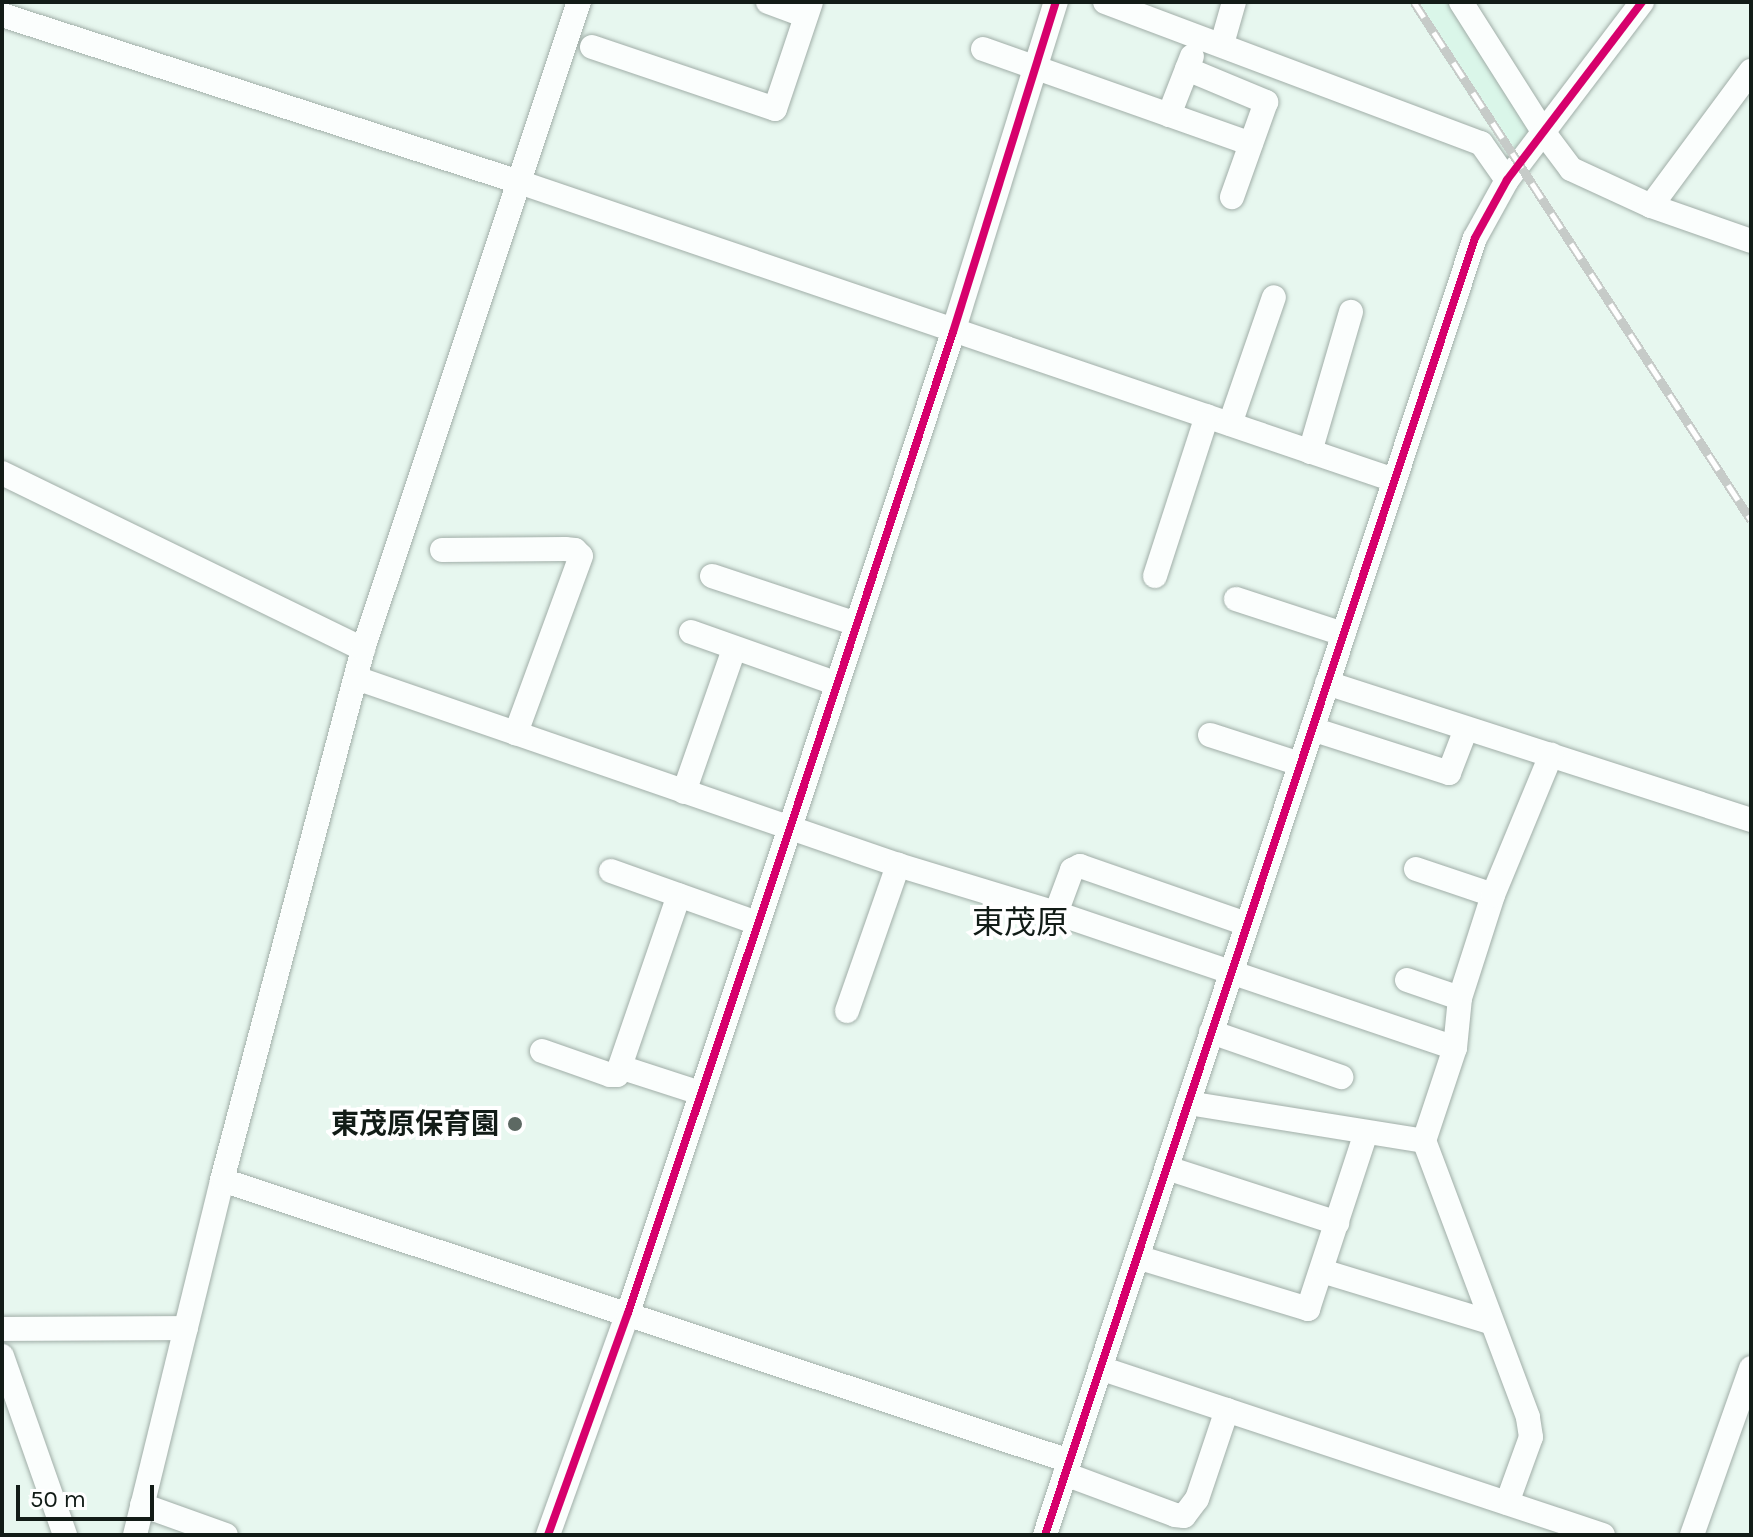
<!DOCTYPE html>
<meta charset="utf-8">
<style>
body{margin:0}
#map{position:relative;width:1753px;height:1537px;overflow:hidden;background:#e7f7ef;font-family:Karla,"Noto Sans JP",sans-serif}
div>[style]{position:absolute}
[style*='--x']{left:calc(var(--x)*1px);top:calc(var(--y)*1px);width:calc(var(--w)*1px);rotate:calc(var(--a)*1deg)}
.built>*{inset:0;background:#daf6e9}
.roads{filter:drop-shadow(0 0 2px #a1aea8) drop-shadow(0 0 2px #a1aea8)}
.minor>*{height:24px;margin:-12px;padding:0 12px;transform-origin:12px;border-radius:12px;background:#fbfefd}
.rail>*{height:9px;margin-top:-4.5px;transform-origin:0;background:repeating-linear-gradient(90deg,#fff 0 18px,#c6cbc8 0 36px);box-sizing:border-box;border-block:2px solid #c6cbc8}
.cycleway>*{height:8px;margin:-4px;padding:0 4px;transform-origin:4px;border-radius:4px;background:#d6006c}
.dots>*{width:22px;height:22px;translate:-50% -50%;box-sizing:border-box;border:4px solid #fff;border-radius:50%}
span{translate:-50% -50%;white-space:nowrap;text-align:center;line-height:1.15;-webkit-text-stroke:8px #fff;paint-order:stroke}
.poi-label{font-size:28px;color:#121c17;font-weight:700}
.right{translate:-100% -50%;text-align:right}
.quarter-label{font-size:32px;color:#121c17}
.frame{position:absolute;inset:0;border:4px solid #121c17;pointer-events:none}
.scale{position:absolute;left:16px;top:1485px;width:138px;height:36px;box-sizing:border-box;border:4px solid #121c17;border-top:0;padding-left:10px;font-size:24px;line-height:28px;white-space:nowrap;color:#121c17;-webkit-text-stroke:6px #fff;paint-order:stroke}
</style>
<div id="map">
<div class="built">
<i style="clip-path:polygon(1408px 2px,1448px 2px,1496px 76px,1531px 132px,1510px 159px)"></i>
</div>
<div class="roads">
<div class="minor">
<i style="--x:768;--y:2;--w:40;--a:20.2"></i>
<i style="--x:1105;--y:2;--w:402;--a:20.6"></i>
<i style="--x:1481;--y:143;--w:45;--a:54.9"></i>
<i style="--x:1461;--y:2;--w:155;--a:57.6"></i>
<i style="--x:1544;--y:133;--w:45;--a:53.1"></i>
<i style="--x:1571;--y:169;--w:88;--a:24.8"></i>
<i style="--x:1651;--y:206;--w:106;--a:19.3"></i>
<i style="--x:2;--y:15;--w:543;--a:17.9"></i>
<i style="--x:519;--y:182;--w:924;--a:18.81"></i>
<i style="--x:1222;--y:44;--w:44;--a:-74.1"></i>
<i style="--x:592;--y:47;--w:193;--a:18.7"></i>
<i style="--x:775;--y:109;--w:113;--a:-71.4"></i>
<i style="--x:983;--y:49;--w:284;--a:19.5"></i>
<i style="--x:1187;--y:69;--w:86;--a:22.7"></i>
<i style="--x:1266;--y:102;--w:101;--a:109.7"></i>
<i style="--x:1169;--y:115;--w:63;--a:-68.7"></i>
<i style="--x:1651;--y:206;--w:168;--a:-53.5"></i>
<i style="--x:1230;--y:424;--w:134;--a:-70.9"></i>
<i style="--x:1310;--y:452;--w:146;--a:-73.7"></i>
<i style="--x:2;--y:473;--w:402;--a:26"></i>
<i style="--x:442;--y:550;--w:123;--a:-0.5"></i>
<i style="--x:565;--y:549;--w:10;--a:6"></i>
<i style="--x:575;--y:550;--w:8;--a:45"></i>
<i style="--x:581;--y:556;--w:189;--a:110.2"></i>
<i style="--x:712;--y:576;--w:152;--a:18.4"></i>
<i style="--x:1155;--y:576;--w:168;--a:-72"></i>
<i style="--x:1236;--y:599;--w:113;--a:18.1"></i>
<i style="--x:691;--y:632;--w:153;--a:19.5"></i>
<i style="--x:356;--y:678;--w:573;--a:19.04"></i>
<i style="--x:898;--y:865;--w:165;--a:16.9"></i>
<i style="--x:1056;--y:913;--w:421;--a:18.7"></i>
<i style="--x:1327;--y:683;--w:446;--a:17.9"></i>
<i style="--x:1312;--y:729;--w:144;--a:17.8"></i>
<i style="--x:1449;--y:773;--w:47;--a:-68.9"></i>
<i style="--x:1210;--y:735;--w:95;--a:17.9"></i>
<i style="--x:684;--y:792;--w:151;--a:-70.7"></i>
<i style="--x:1416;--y:869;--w:81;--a:18.7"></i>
<i style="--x:611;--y:871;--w:155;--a:19.6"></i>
<i style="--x:1056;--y:913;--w:46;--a:-69.6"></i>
<i style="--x:1072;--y:870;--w:9;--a:-27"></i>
<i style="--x:1080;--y:866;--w:177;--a:19.2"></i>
<i style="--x:1407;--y:980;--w:56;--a:18.8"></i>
<i style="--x:847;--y:1011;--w:155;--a:-70.7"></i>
<i style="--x:1211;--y:1032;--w:138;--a:19.1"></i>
<i style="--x:542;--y:1051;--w:72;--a:19.4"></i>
<i style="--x:610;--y:1075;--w:7;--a:0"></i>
<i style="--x:617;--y:1075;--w:190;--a:-71"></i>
<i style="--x:620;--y:1067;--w:84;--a:18"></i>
<i style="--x:1188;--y:1103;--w:239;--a:9.1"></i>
<i style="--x:1167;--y:1168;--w:179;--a:17.9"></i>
<i style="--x:222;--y:1180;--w:892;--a:18.35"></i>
<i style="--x:1137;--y:1257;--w:179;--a:16.9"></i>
<i style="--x:1308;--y:1309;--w:185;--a:-71.8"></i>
<i style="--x:1322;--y:1271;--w:176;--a:16.9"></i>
<i style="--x:2;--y:1329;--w:184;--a:-0.3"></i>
<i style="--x:2;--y:1356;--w:190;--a:70.6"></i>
<i style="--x:1100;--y:1368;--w:530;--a:18.37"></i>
<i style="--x:1065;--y:1474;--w:117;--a:20.4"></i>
<i style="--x:1175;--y:1515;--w:9;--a:6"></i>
<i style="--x:1184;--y:1516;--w:21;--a:-53"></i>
<i style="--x:1197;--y:1499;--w:94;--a:-71.4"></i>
<i style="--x:1507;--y:1503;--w:70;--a:-70"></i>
<i style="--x:1531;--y:1437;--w:20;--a:-99"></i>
<i style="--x:1528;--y:1417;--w:295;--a:-110.6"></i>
<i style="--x:1424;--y:1141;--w:98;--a:-71.6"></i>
<i style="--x:1455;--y:1048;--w:50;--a:-84.3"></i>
<i style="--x:1460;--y:998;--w:108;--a:-72.2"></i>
<i style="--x:1493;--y:895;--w:152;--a:-67.5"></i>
<i style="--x:142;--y:1505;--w:89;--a:19.7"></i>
<i style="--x:135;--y:1535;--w:366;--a:-76.2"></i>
<i style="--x:222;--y:1180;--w:549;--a:-75.13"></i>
<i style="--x:363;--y:649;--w:682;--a:-71.54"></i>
<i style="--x:548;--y:1535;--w:236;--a:-70.2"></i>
<i style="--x:628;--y:1313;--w:511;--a:-71.53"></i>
<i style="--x:790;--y:828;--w:522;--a:-71.81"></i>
<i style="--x:953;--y:332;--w:346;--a:-72.7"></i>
<i style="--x:1045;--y:1535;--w:1366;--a:-71.66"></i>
<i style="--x:1475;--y:238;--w:66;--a:-61.1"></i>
<i style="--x:1507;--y:180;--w:223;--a:-52.8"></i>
<i style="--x:1692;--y:1535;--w:177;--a:-70.5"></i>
</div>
</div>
<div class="rail">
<i style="--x:1414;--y:2;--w:618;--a:56.95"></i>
</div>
<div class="cycleway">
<i style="--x:548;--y:1535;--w:236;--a:-70.2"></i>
<i style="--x:628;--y:1313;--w:511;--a:-71.53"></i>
<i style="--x:790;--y:828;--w:522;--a:-71.81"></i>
<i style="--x:953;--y:332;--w:346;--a:-72.7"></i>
<i style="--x:1045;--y:1535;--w:1366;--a:-71.66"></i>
<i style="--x:1475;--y:238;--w:66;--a:-61.1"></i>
<i style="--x:1507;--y:180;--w:223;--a:-52.8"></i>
</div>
<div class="dots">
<i style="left:515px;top:1124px;background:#5d6963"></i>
</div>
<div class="poi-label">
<span class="right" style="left:499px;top:1124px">東茂原保育園</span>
</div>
<div class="quarter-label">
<span style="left:1020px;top:923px">東茂原</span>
</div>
<div class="frame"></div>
<div class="scale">50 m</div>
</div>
